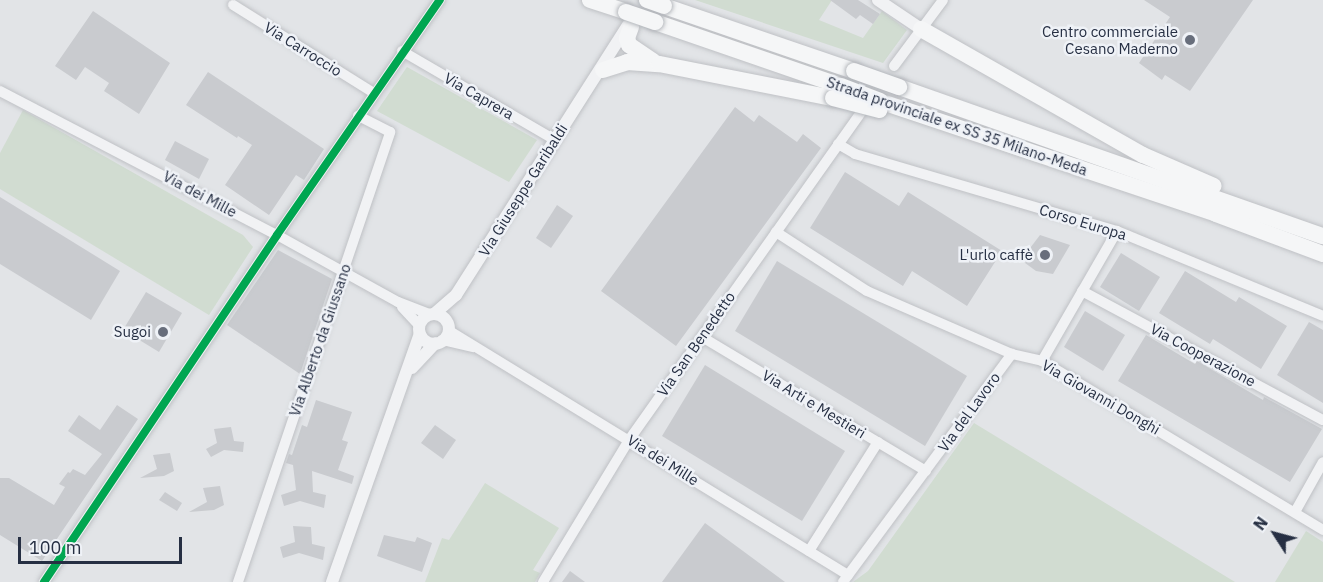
<!DOCTYPE html>
<meta charset="utf-8">
<style>
body{margin:0}
#map{position:relative;width:1323px;height:582px;overflow:hidden;background:#e2e4e7;font-family:"IBM Plex Sans",sans-serif}
div>[style]{position:absolute}
[style*='--x']{left:calc(var(--x)*1px);top:calc(var(--y)*1px);width:calc(var(--w)*1px);rotate:calc(var(--a)*1deg)}
.green>*{inset:0;background:#d1dcd1}
.building>*{inset:0;background:#c9cbcf}
.roads{filter:drop-shadow(0 0 2px #bfc1c5) drop-shadow(0 0 2px #bfc1c5)}
.minor>*{height:10px;margin:-5px;padding:0 5px;transform-origin:5px;border-radius:5px;background:#f1f2f4}
.tertiary>*{height:12px;margin:-6px;padding:0 6px;transform-origin:6px;border-radius:6px;background:#f1f2f4}
.tertiary>.ring{margin:-6px;padding:0;box-sizing:content-box;background:none;border:12px solid #f1f2f4;border-radius:50%}
.trunk>*{height:16px;margin:-8px;padding:0 8px;transform-origin:8px;border-radius:8px;background:#f5f6f7}
.bridges{filter:drop-shadow(0 0 2px #b4b7bc) drop-shadow(0 0 2px #b4b7bc)}
.trunk-bridge>*{height:16px;margin:-8px;padding:0 8px;transform-origin:8px;border-radius:8px;background:#f5f6f7}
.bus-1>*{height:8px;margin:-4px;padding:0 4px;transform-origin:4px;border-radius:4px;background:#00a651}
.dots>*{width:16px;height:16px;translate:-50% -50%;box-sizing:border-box;border:3px solid #eff2f7;border-radius:50%}
span{translate:-50% -50%;white-space:nowrap;text-align:center;line-height:1.15;-webkit-text-stroke:5px #eff2f7;paint-order:stroke}
.poi-label{font-size:15px;color:#262f43}
.right{translate:-100% -50%;text-align:right}
.street-label{font-size:15px;color:#262f43}
.north{position:absolute;left:1245px;top:504px;width:60px;height:60px;-webkit-text-stroke:4px #eff2f7;paint-order:stroke;rotate:306deg;font-size:16px;font-weight:700;line-height:24px;text-align:center;color:#262f43}
.north::after{content:'';display:block;margin:auto;width:21px;height:27px;background:#262f43;clip-path:polygon(50% 0,100% 100%,50% 72%,0 100%)}
.scale{position:absolute;left:18px;top:537px;width:164px;height:27px;box-sizing:border-box;border:3px solid #262f43;border-top:0;padding-left:8px;font-size:18px;line-height:21px;white-space:nowrap;color:#262f43;-webkit-text-stroke:4px #eff2f7;paint-order:stroke}
</style>
<div id="map">
<div class="green">
<i style="clip-path:polygon(695px 0,832px 0,819px 20px,863px 38px,882px 11px,907px 30px,883px 63px)"></i>
<i style="clip-path:polygon(407px 67px,537px 140px,509px 182px,377px 111px)"></i>
<i style="clip-path:polygon(23px 110px,243px 235px,253px 247px,209px 315px,0 189px,0 153px)"></i>
<i style="clip-path:polygon(974px 423px,1235px 582px,853px 582px,868px 571px)"></i>
<i style="clip-path:polygon(485px 483px,559px 528px,533px 570px,540px 573px,535px 582px,425px 582px,442px 538px,449px 540px)"></i>
<i style="clip-path:polygon(1306px 531px,1323px 542px,1323px 582px,1275px 582px)"></i>
</div>
<div class="building">
<i style="clip-path:polygon(830px 0,858px 0,880px 14px,873px 24px,860px 15px,856px 19px)"></i>
<i style="clip-path:polygon(1144px 0,1253px 0,1190px 91px,1165px 75px,1162px 80px,1139px 63px,1170px 17px)"></i>
<i style="clip-path:polygon(93px 11px,170px 63px,139px 114px,104px 91px,109px 83px,85px 67px,76px 80px,55px 66px)"></i>
<i style="clip-path:polygon(208px 72px,324px 149px,304px 180px,296px 175px,269px 215px,225px 185px,252px 145px,238px 136px,237px 138px,186px 105px)"></i>
<i style="clip-path:polygon(735px 107px,754px 122px,759px 115px,797px 142px,803px 134px,821px 148px,676px 346px,601px 291px)"></i>
<i style="clip-path:polygon(175px 141px,209px 159px,199px 179px,165px 160px)"></i>
<i style="clip-path:polygon(845px 172px,899px 206px,908px 192px,1002px 251px,967px 306px,912px 271px,903px 286px,810px 228px)"></i>
<i style="clip-path:polygon(0 197px,120px 271px,91px 320px,0 264px)"></i>
<i style="clip-path:polygon(557px 205px,573px 216px,551px 248px,536px 238px)"></i>
<i style="clip-path:polygon(1040px 235px,1070px 245px,1053px 274px,1036px 271px,1021px 260px)"></i>
<i style="clip-path:polygon(278px 250px,332px 279px,300px 374px,227px 325px)"></i>
<i style="clip-path:polygon(1121px 253px,1160px 277px,1139px 311px,1100px 287px)"></i>
<i style="clip-path:polygon(777px 261px,967px 376px,925px 446px,735px 331px)"></i>
<i style="clip-path:polygon(1185px 271px,1236px 302px,1239px 297px,1287px 326px,1261px 369px,1213px 339px,1210px 344px,1159px 313px)"></i>
<i style="clip-path:polygon(146px 292px,182px 313px,159px 352px,123px 330px)"></i>
<i style="clip-path:polygon(1085px 311px,1125px 335px,1103px 371px,1064px 347px)"></i>
<i style="clip-path:polygon(1309px 322px,1323px 330px,1323px 403px,1277px 375px)"></i>
<i style="clip-path:polygon(1146px 335px,1195px 364px,1197px 361px,1263px 400px,1264px 397px,1322px 429px,1290px 482px,1118px 381px)"></i>
<i style="clip-path:polygon(705px 365px,845px 451px,802px 521px,662px 436px)"></i>
<i style="clip-path:polygon(316px 400px,352px 412px,342px 440px,348px 442px,338px 470px,354px 476px,352px 484px,312px 471px,313px 492px,326px 495px,324px 508px,300px 501px,284px 506px,281px 495px,296px 490px,293px 465px,286px 463px,289px 454px,292px 455px,302px 425px,307px 427px)"></i>
<i style="clip-path:polygon(117px 405px,138px 419px,42px 561px,0 535px,0 478px,9px 478px,54px 505px,65px 487px,59px 484px,68px 472px,70px 473px,73px 469px,85px 475px,102px 454px,68px 431px,79px 415px,100px 430px)"></i>
<i style="clip-path:polygon(435px 425px,456px 440px,443px 459px,421px 443px)"></i>
<i style="clip-path:polygon(231px 427px,234px 441px,244px 442px,243px 452px,224px 450px,211px 457px,206px 449px,217px 443px,214px 429px)"></i>
<i style="clip-path:polygon(170px 453px,174px 471px,164px 476px,140px 478px,157px 469px,153px 455px)"></i>
<i style="clip-path:polygon(220px 486px,224px 505px,214px 510px,189px 512px,207px 502px,203px 488px)"></i>
<i style="clip-path:polygon(165px 492px,182px 503px,177px 511px,159px 500px)"></i>
<i style="clip-path:polygon(705px 523px,785px 582px,662px 582px)"></i>
<i style="clip-path:polygon(293px 526px,311px 527px,312px 544px,325px 547px,323px 560px,299px 553px,283px 558px,280px 547px,295px 542px)"></i>
<i style="clip-path:polygon(384px 535px,415px 542px,417px 537px,432px 543px,422px 572px,377px 556px)"></i>
<i style="clip-path:polygon(570px 571px,585px 582px,562px 582px)"></i>
</div>
<div class="roads">
<div class="minor">
<i style="--x:233;--y:5;--w:166;--a:32"></i>
<i style="--x:402;--y:51;--w:177;--a:30.2"></i>
<i style="--x:894;--y:66;--w:82;--a:-53.4"></i>
<i style="--x:0;--y:91;--w:312;--a:27.5"></i>
<i style="--x:277;--y:235;--w:138;--a:29"></i>
<i style="--x:398;--y:302;--w:34;--a:21"></i>
<i style="--x:838;--y:144;--w:20;--a:30"></i>
<i style="--x:855;--y:154;--w:273;--a:16.4"></i>
<i style="--x:1117;--y:231;--w:223;--a:22.4"></i>
<i style="--x:776;--y:232;--w:108;--a:33"></i>
<i style="--x:867;--y:291;--w:158;--a:23.5"></i>
<i style="--x:1012;--y:354;--w:31;--a:13"></i>
<i style="--x:1042;--y:361;--w:328;--a:31"></i>
<i style="--x:1082;--y:291;--w:273;--a:28.2"></i>
<i style="--x:402;--y:307;--w:25;--a:47"></i>
<i style="--x:448;--y:330;--w:469;--a:31.5"></i>
<i style="--x:702;--y:337;--w:261;--a:30.9"></i>
<i style="--x:442;--y:340;--w:32;--a:13"></i>
<i style="--x:1042;--y:361;--w:150;--a:-60"></i>
<i style="--x:1295;--y:512;--w:57;--a:-60.8"></i>
<i style="--x:809;--y:551;--w:129;--a:-57.7"></i>
<i style="--x:44;--y:582;--w:418;--a:-56.1"></i>
<i style="--x:277;--y:235;--w:286;--a:-55.3"></i>
<i style="--x:238;--y:582;--w:475;--a:-71.3"></i>
<i style="--x:390;--y:132;--w:36;--a:-153"></i>
<i style="--x:543;--y:582;--w:166;--a:-58.8"></i>
<i style="--x:629;--y:440;--w:400;--a:-54.7"></i>
<i style="--x:843;--y:582;--w:284;--a:-53.5"></i>
</div>
<div class="tertiary">
<i style="--x:878;--y:0;--w:52;--a:34"></i>
<i style="--x:434;--y:314;--w:29;--a:-41"></i>
<i style="--x:456;--y:295;--w:320;--a:-57.5"></i>
<i class="ring" style="left:419px;top:314px;width:18px;height:18px"></i>
<i style="--x:412;--y:368;--w:34;--a:-47"></i>
<i style="--x:332;--y:582;--w:263;--a:-70.5"></i>
</div>
<div class="trunk">
<i style="--x:590;--y:0;--w:38;--a:18"></i>
<i style="--x:664;--y:6;--w:201;--a:18.9"></i>
<i style="--x:655;--y:22;--w:197;--a:19"></i>
<i style="--x:631;--y:27;--w:12;--a:110"></i>
<i style="--x:627;--y:38;--w:7;--a:74"></i>
<i style="--x:629;--y:45;--w:29;--a:34"></i>
<i style="--x:921;--y:29;--w:255;--a:29.6"></i>
<i style="--x:1143;--y:155;--w:77;--a:23.6"></i>
<i style="--x:603;--y:70;--w:25;--a:-18"></i>
<i style="--x:627;--y:62;--w:32;--a:4"></i>
<i style="--x:659;--y:64;--w:177;--a:11.1"></i>
<i style="--x:899;--y:87;--w:449;--a:19.4"></i>
<i style="--x:885;--y:103;--w:349;--a:18.5"></i>
<i style="--x:1216;--y:214;--w:114;--a:20.5"></i>
</div>
</div>
<div class="bridges">
<div class="trunk-bridge">
<i style="--x:647;--y:0;--w:18;--a:19"></i>
<i style="--x:626;--y:12;--w:31;--a:19"></i>
<i style="--x:854;--y:71;--w:48;--a:19.6"></i>
<i style="--x:841;--y:86;--w:42;--a:21"></i>
<i style="--x:833;--y:98;--w:48;--a:14.6"></i>
</div>
</div>
<div class="bus-1">
<i style="--x:44;--y:582;--w:418;--a:-56.1"></i>
<i style="--x:277;--y:235;--w:286;--a:-55.3"></i>
</div>
<div class="dots">
<i style="left:1190px;top:40px;background:#686e7c"></i>
<i style="left:1045px;top:255px;background:#686e7c"></i>
<i style="left:163px;top:332px;background:#686e7c"></i>
</div>
<div class="poi-label">
<span class="right" style="left:1178px;top:40px">Centro commerciale<br>Cesano Maderno</span>
<span class="right" style="left:1033px;top:255px">L'urlo caffè</span>
<span class="right" style="left:151px;top:332px">Sugoi</span>
</div>
<div class="street-label">
<span style="left:303px;top:49px;rotate:32deg">Via Carroccio</span>
<span style="left:479px;top:96px;rotate:30deg">Via Caprera</span>
<span style="left:957px;top:126px;rotate:19deg">Strada provinciale ex SS 35 Milano-Meda</span>
<span style="left:523px;top:190px;rotate:-58deg">Via Giuseppe Garibaldi</span>
<span style="left:200px;top:194px;rotate:28deg">Via dei Mille</span>
<span style="left:1083px;top:222px;rotate:17deg">Corso Europa</span>
<span style="left:320px;top:340px;rotate:-71deg">Via Alberto da Giussano</span>
<span style="left:696px;top:344px;rotate:-55deg">Via San Benedetto</span>
<span style="left:1203px;top:355px;rotate:28deg">Via Cooperazione</span>
<span style="left:1101px;top:397px;rotate:30deg">Via Giovanni Donghi</span>
<span style="left:814px;top:404px;rotate:31deg">Via Arti e Mestieri</span>
<span style="left:969px;top:412px;rotate:-54deg">Via del Lavoro</span>
<span style="left:663px;top:460px;rotate:32deg">Via dei Mille</span>
</div>
<div class="north">N</div>
<div class="scale">100 m</div>
</div>
